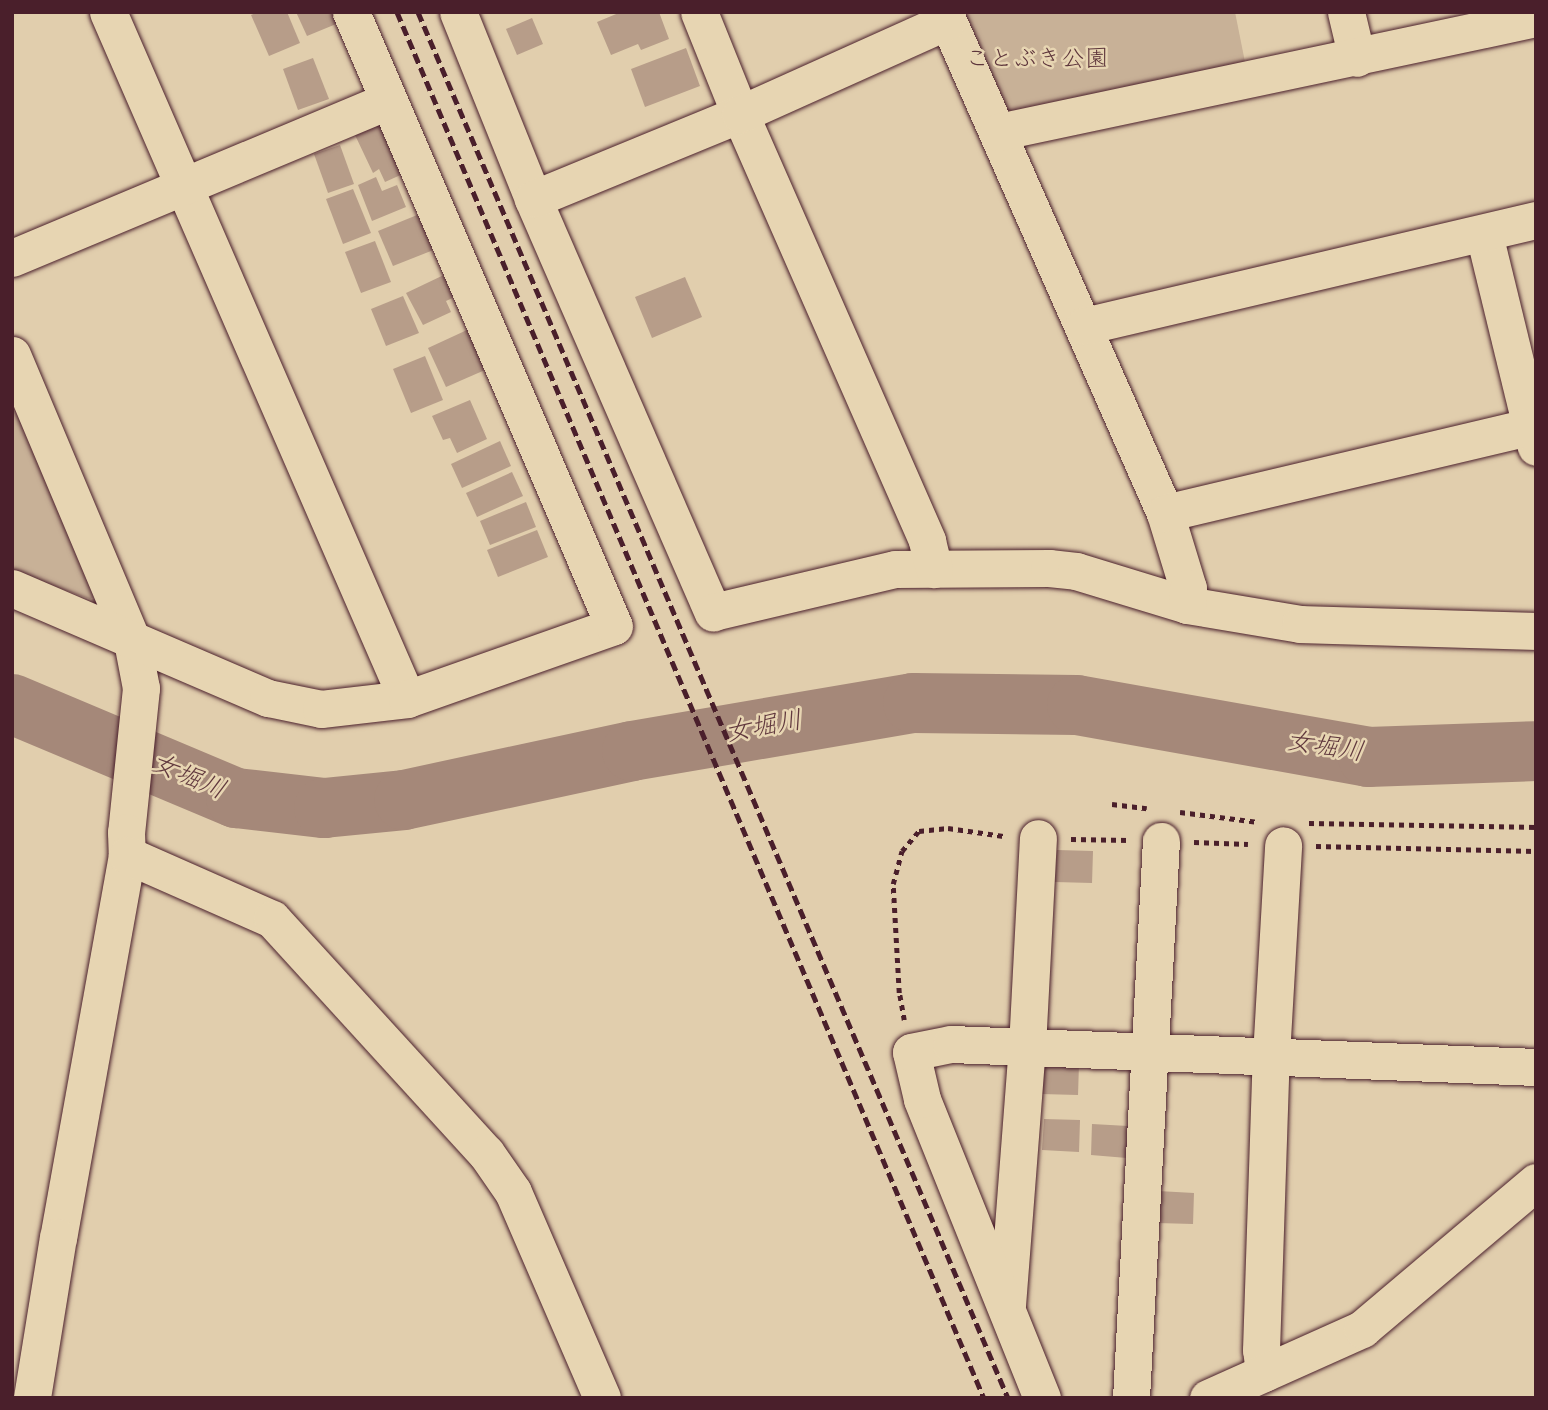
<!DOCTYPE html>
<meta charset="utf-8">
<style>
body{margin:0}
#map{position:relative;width:1548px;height:1410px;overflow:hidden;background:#e1cead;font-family:Kalam,"Klee One",sans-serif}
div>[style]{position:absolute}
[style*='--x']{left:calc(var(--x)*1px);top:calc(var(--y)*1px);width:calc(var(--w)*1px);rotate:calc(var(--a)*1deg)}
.green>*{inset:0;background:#c8b197}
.river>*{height:60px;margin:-30px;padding:0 30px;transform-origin:30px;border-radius:30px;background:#a58879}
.building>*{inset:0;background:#b79d89}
.path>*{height:4.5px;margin-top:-2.25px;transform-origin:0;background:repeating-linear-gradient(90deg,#4a1f2b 0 5px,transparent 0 10px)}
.roads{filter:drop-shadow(0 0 2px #4a1f2b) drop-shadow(0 0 2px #4a1f2b)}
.minor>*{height:37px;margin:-18.5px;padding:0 18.5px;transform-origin:18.5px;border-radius:18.5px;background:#e7d5b2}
.rail>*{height:5px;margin-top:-2.5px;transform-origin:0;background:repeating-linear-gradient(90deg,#4a1f2b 0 10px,transparent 0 15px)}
span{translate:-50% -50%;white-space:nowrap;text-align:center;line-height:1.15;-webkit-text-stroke:5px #e7d5b2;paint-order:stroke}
.park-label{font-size:24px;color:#5d353b}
.water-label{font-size:26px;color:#61393e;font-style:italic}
.frame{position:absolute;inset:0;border:14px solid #4a1f2b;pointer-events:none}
</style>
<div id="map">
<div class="green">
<i style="clip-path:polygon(964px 12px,1235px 12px,1245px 62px,1024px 113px,1003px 109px)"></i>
<i style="clip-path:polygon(12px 382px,99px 594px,90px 599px,12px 571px)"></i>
</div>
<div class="river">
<i style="--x:12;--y:704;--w:243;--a:22.8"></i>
<i style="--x:236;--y:798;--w:89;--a:6.5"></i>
<i style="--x:324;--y:808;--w:80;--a:-5.7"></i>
<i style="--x:404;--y:800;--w:233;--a:-12.1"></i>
<i style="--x:632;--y:751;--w:285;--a:-9.7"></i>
<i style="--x:913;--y:703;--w:164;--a:0.7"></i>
<i style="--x:1077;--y:705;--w:296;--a:10.1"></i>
<i style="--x:1368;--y:757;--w:168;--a:-2"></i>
</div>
<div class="building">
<i style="clip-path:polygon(258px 12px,287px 12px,300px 43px,269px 56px,251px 15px)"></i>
<i style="clip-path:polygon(296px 12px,337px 12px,341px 22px,307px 36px)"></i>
<i style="clip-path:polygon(621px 12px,659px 12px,669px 39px,641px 50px,638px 44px,611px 55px,597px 22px)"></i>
<i style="clip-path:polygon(532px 18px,543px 44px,517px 55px,506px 29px)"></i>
<i style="clip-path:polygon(686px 48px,700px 86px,645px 107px,631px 69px)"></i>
<i style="clip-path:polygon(313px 58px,329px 99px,298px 110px,283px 69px)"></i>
<i style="clip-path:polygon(381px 122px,405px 173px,385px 182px,379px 169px,373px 173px,355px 135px)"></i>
<i style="clip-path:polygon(340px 145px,354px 184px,328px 193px,314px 154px)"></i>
<i style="clip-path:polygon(376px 177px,382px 191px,397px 185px,406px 207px,372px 221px,358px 185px)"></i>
<i style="clip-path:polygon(353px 189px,371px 233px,343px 244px,326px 199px)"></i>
<i style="clip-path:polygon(422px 213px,436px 249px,393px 266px,378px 231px)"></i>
<i style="clip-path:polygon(375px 241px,391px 282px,361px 293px,345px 252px)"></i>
<i style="clip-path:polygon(448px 273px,459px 295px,446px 301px,451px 312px,423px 325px,406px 293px)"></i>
<i style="clip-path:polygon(685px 277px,702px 317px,652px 338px,635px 297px)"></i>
<i style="clip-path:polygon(403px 296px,419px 333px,386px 346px,371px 309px)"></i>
<i style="clip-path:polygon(467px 330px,485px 370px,446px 387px,428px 348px)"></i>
<i style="clip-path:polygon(425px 356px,443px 400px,411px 413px,393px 369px)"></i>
<i style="clip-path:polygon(470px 400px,487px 439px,457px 453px,450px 438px,443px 440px,432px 416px)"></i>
<i style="clip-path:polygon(500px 441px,511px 466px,462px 488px,451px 464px)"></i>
<i style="clip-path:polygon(512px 472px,523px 496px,477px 517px,466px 493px)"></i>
<i style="clip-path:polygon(526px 502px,536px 527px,490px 545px,480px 521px)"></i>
<i style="clip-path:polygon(537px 530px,548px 557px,498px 577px,487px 550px)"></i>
<i style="clip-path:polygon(1057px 850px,1093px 851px,1092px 883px,1055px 882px)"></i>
<i style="clip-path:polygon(1043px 1062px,1079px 1063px,1078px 1095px,1041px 1094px)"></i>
<i style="clip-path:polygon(1044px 1119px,1080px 1120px,1079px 1152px,1042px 1150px)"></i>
<i style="clip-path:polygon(1092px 1124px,1128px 1126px,1127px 1158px,1091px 1155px)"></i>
<i style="clip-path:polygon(1158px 1191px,1194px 1193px,1193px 1224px,1157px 1223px)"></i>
</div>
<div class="path">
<i style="--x:1112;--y:804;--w:35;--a:7"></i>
<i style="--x:1180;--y:812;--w:79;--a:7.3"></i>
<i style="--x:1309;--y:823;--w:227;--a:1"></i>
<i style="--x:1071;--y:839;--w:58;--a:1"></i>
<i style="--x:1194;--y:842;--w:54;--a:2.1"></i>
<i style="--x:1316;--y:846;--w:220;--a:1.3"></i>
<i style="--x:904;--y:1020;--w:27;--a:-100"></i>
<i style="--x:899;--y:993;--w:109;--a:-93.2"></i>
<i style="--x:893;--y:884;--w:34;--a:-75"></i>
<i style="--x:902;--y:851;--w:26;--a:-50"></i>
<i style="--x:919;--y:831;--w:29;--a:-6"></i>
<i style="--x:948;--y:828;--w:56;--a:8.3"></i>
</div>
<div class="roads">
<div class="minor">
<i style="--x:108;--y:12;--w:749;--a:66.48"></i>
<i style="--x:458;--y:12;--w:201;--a:68.1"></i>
<i style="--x:533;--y:199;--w:451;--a:66.5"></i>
<i style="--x:713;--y:612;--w:187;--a:-13.3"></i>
<i style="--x:895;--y:569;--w:154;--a:-0.4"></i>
<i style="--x:1049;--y:568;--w:27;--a:6"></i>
<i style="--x:1076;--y:571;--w:116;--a:17"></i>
<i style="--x:1187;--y:605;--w:115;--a:9.5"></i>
<i style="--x:1300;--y:624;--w:236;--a:1.7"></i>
<i style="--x:699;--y:12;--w:110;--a:68.1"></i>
<i style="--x:740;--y:114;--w:466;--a:66.3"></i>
<i style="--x:927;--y:541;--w:29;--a:76"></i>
<i style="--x:944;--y:12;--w:548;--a:66.2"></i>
<i style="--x:1165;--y:513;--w:78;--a:73"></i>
<i style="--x:1188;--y:588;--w:17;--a:93"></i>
<i style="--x:1346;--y:12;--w:47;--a:76.6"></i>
<i style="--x:998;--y:132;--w:550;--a:-11.96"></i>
<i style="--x:533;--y:199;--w:224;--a:-22.3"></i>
<i style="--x:740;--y:114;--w:227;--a:-24.2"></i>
<i style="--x:1484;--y:234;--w:219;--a:76.3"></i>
<i style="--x:12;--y:258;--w:407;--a:-22.7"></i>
<i style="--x:1084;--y:326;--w:464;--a:-13.2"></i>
<i style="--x:12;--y:355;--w:310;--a:67.2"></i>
<i style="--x:132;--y:641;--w:48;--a:79.2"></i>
<i style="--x:141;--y:688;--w:145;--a:95.9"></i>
<i style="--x:126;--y:832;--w:23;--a:88"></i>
<i style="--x:127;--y:855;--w:388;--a:100.2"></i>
<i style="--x:58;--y:1237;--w:163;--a:99.2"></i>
<i style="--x:1165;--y:513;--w:381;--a:-13.3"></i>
<i style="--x:12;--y:588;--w:279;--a:23.3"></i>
<i style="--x:268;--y:698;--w:54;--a:11.7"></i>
<i style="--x:321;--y:709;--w:87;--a:-6.6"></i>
<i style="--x:407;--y:699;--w:219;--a:-19.4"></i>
<i style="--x:614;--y:626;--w:668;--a:-113.19"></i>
<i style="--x:127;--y:855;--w:158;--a:23.8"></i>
<i style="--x:272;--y:919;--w:317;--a:47.6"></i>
<i style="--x:486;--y:1153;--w:47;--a:55.3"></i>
<i style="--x:513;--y:1192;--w:224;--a:66.6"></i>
<i style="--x:1007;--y:1305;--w:259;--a:-85.6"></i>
<i style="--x:1027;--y:1047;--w:209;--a:-87"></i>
<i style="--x:1264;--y:1373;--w:23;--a:-97"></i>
<i style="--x:1261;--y:1350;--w:294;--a:-88.1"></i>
<i style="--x:1271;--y:1056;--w:211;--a:-86.7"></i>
<i style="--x:1042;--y:1398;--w:322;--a:-111.9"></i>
<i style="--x:922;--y:1099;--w:48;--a:-103.2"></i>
<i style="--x:911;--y:1052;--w:41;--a:-11.3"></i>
<i style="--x:951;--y:1044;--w:585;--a:2.25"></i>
<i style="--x:1131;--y:1398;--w:558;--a:-86.92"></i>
<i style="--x:1208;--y:1398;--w:169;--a:-24.1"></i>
<i style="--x:1362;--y:1329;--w:228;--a:-40.2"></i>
</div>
</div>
<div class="rail">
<i style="--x:397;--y:12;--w:1505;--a:67.05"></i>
<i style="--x:418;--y:12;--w:1506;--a:66.94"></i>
</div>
<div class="park-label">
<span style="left:1037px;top:60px">ことぶき公園</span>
</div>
<div class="water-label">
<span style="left:764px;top:728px;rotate:-10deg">女堀川</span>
<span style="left:1325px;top:748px;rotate:9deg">女堀川</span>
<span style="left:188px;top:778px;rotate:23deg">女堀川</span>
</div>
<div class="frame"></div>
</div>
